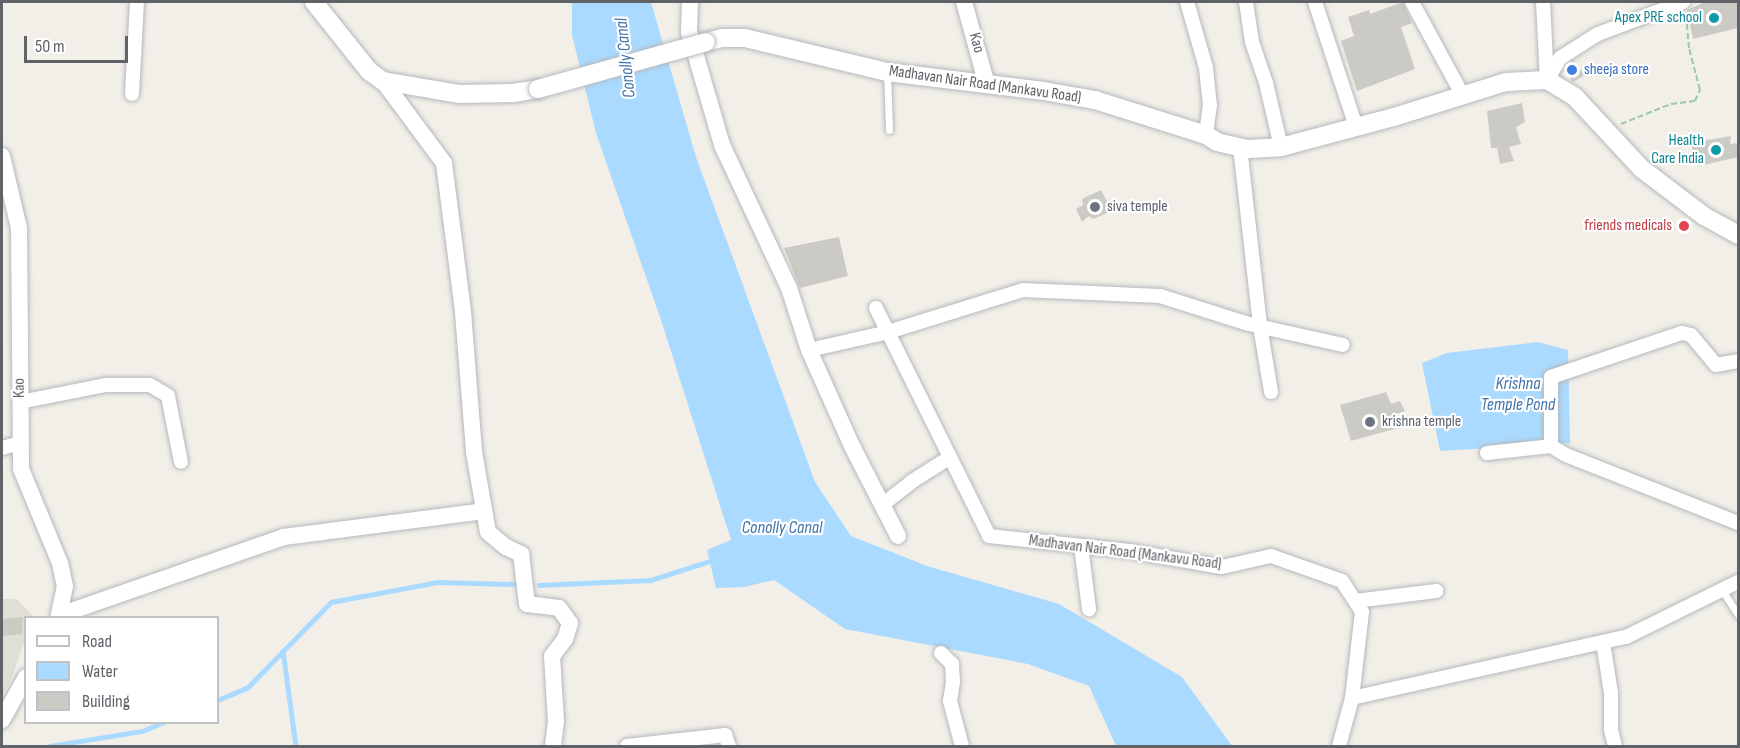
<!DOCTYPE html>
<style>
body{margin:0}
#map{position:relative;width:1740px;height:748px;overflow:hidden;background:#f1efe8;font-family:"Sofia Sans Condensed",sans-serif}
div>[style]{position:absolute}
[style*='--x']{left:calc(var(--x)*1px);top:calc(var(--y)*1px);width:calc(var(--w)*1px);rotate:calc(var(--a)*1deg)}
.education>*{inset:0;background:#e1ded6}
.water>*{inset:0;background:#aadaff}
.stream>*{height:4.5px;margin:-2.25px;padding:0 2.25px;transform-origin:2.25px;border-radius:2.25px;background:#aadaff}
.building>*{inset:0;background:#cccac5}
.path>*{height:2px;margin-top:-1px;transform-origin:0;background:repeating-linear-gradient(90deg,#9cc7a9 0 6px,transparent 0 9px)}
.roads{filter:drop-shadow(0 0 2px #b5b8bc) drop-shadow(0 0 2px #b5b8bc)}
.service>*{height:7px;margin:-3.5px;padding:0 3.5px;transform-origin:3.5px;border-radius:3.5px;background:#fff}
.minor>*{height:14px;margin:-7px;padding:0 7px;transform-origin:7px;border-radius:7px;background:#fff}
.tertiary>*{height:16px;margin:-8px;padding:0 8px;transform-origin:8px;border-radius:8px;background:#fff}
.secondary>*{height:18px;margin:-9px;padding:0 9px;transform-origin:9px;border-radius:9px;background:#fff}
.bridges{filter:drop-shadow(0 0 2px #b6babf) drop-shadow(0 0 2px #b6babf)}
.secondary-bridge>*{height:18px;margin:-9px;padding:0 9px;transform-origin:9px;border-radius:9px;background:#fff}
.dots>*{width:16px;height:16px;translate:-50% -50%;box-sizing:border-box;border:3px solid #fff;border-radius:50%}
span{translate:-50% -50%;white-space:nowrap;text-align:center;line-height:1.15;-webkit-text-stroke:4.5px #fff;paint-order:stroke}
.culture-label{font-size:16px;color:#0d838f}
.right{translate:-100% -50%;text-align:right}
.street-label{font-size:16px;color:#5f6368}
.shop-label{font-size:16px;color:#366cbe}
.left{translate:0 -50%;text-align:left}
.worship-label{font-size:16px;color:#5b616d}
.health-label{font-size:16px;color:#be3a42}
.water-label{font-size:18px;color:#4174aa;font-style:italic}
.frame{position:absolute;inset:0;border:3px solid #5f6368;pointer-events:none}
.legend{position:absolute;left:24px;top:616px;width:195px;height:108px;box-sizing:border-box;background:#fff;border:2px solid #bfc1c3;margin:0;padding:8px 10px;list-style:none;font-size:18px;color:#5f6368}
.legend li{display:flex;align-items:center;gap:12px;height:30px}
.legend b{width:30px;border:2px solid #bfc1c3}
.scale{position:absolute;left:24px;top:36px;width:104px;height:27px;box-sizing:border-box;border:3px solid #5f6368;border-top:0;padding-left:8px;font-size:18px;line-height:21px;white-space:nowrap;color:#5f6368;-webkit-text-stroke:4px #fff;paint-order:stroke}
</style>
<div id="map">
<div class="education">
<i style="clip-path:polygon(2px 599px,17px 599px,34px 617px,26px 618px,25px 640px,10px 682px,2px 695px)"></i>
</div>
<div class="water">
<i style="clip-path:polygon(572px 2px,651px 2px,696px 157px,815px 482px,851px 536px,927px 566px,1059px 604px,1182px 677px,1232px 746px,1116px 746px,1089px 686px,1028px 664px,845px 629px,774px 580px,744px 587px,716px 588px,707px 550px,731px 540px,662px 323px,596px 133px,572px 35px)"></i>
<i style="clip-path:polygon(1538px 342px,1568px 350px,1570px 443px,1440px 451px,1422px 363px,1447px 353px)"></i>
</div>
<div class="stream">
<i style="--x:539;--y:585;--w:112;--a:-2.6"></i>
<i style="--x:651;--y:580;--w:65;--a:-17.9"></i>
<i style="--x:283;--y:651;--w:96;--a:82.2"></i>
<i style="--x:218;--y:700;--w:33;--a:-23"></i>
<i style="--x:248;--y:687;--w:119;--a:-45.7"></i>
<i style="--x:331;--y:602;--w:109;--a:-10.6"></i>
<i style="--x:438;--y:582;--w:75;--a:1.5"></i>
<i style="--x:50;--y:746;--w:93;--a:-9.3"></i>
<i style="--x:142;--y:731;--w:24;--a:-22"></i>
</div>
<div class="building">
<i style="clip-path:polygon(1403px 2px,1412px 23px,1401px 27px,1415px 69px,1357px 91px,1341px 41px,1354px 36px,1348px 17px,1369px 10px,1370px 14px)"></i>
<i style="clip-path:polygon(1705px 2px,1738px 2px,1738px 28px,1693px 39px,1687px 10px)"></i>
<i style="clip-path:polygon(1573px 60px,1585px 75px,1573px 82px,1563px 70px)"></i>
<i style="clip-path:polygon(1522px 103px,1525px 122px,1516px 127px,1521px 144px,1509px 147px,1514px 161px,1500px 164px,1497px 148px,1491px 148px,1487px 111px)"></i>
<i style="clip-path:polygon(1731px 136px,1730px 144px,1738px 143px,1738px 157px,1699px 166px,1690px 143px)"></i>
<i style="clip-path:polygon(1101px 190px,1112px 211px,1093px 219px,1089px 216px,1082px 222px,1076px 209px,1083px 205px,1082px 199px)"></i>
<i style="clip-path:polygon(839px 237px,848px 276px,800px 288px,784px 248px)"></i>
<i style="clip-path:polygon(1386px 392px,1391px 404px,1400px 401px,1405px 411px,1393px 415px,1398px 428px,1351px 441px,1340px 405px)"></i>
<i style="clip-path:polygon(23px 617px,22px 634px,2px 636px,2px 619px)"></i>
</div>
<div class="path">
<i style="--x:1621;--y:124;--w:54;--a:-21.8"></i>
<i style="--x:1671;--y:104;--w:24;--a:-7"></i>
<i style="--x:1695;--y:101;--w:12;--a:-66"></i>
<i style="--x:1700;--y:90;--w:43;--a:-104.7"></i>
<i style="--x:1689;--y:48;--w:32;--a:-95"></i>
</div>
<div class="roads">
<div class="service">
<i style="--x:887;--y:72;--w:58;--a:88"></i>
<i style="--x:1722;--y:590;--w:30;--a:57"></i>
</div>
<div class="minor">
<i style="--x:1187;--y:2;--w:69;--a:73.9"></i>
<i style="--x:1206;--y:68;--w:37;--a:84"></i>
<i style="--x:1210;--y:105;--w:30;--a:98"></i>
<i style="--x:1246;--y:2;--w:40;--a:81.5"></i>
<i style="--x:1252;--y:42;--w:43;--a:71.1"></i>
<i style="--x:1266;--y:83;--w:66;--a:76.8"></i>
<i style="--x:1315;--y:2;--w:132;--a:71.8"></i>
<i style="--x:1412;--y:2;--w:105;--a:61.5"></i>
<i style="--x:1543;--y:2;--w:78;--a:87.1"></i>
<i style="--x:1547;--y:80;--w:26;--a:-59"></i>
<i style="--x:1560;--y:58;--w:45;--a:-32.3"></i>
<i style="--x:1598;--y:34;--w:91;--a:-20.6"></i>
<i style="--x:132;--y:94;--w:92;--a:-86.9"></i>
<i style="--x:1240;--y:147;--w:180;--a:83.6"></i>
<i style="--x:1260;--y:326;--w:67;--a:80.5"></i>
<i style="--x:876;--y:308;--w:254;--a:63.6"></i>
<i style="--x:989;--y:536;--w:141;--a:6.1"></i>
<i style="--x:1129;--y:551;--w:94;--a:9.8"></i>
<i style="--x:1222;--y:567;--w:50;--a:-12.7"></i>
<i style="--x:1271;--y:556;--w:75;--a:19.4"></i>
<i style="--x:1342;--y:581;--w:37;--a:57"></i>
<i style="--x:1362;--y:612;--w:87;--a:96.6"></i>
<i style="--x:1352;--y:698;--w:281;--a:-12.6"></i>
<i style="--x:1626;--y:637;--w:125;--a:-26.2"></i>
<i style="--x:809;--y:350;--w:81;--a:-12.8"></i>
<i style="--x:888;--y:332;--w:141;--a:-17.3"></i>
<i style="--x:1023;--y:290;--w:137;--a:2.5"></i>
<i style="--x:1160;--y:296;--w:93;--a:17.5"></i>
<i style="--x:1249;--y:324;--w:96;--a:12.6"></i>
<i style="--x:20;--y:402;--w:88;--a:-11.2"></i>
<i style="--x:106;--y:385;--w:44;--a:0"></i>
<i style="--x:150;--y:385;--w:21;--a:31"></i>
<i style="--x:168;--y:396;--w:67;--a:78.9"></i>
<i style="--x:1551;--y:446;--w:69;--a:-90"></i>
<i style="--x:1551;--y:377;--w:138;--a:-18.6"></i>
<i style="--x:1682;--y:333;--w:9;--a:13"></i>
<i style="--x:1691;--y:335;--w:39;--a:50"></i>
<i style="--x:1716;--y:365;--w:22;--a:-10"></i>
<i style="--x:2;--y:448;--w:20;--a:-15"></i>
<i style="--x:1487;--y:453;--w:64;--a:-6.2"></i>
<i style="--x:1551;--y:446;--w:17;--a:31"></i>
<i style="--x:1566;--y:455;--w:185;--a:21.6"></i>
<i style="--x:882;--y:505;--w:37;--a:-38"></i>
<i style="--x:911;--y:482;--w:45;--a:-32.3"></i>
<i style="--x:1081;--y:546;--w:64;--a:82.8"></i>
<i style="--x:1355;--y:601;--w:82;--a:-7"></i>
<i style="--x:1603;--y:642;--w:52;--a:81.1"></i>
<i style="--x:1611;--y:693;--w:37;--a:90"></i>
<i style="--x:1611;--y:730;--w:16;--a:76"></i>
<i style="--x:941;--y:653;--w:16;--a:45"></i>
<i style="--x:952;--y:664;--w:18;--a:87"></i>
<i style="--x:953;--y:682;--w:19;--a:99"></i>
<i style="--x:950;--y:701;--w:47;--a:75.1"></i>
<i style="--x:627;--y:746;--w:99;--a:-6.4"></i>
<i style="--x:725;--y:735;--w:12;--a:70"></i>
<i style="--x:1339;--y:746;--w:50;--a:-74.8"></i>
</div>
<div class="tertiary">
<i style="--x:690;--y:2;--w:30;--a:92"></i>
<i style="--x:689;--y:32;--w:118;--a:73.7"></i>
<i style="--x:722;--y:145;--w:158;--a:64.9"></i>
<i style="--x:789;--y:288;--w:65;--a:72.1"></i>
<i style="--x:809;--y:350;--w:105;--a:65.9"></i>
<i style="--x:852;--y:446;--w:101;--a:62.9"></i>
<i style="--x:964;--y:2;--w:86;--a:74.5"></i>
<i style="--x:383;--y:81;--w:102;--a:53.4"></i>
<i style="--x:444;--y:163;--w:150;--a:82.7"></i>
<i style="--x:463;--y:312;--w:140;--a:85.5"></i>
<i style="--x:474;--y:452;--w:81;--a:80.1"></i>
<i style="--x:488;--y:532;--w:23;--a:40"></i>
<i style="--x:506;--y:547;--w:17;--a:25"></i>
<i style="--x:521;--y:554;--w:50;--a:83.2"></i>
<i style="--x:527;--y:604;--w:32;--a:7"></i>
<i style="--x:559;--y:608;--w:19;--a:54"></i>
<i style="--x:570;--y:623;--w:17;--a:107"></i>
<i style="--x:565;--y:639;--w:21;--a:127"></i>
<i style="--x:552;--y:656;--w:65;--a:86.5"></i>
<i style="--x:556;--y:721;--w:25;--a:97"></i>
<i style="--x:2;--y:156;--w:74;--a:76.7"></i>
<i style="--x:19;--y:228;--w:241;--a:89.5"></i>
<i style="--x:21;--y:469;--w:102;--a:67.5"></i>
<i style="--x:60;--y:563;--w:24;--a:78"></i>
<i style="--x:65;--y:586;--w:33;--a:102"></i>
<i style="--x:60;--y:615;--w:237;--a:-19.2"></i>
<i style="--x:284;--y:537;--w:201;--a:-7.4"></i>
<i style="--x:2;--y:720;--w:49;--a:-60.8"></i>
</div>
<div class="secondary">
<i style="--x:314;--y:2;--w:88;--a:51.4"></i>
<i style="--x:369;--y:71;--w:17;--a:36"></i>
<i style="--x:383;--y:81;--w:78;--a:9.6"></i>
<i style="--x:460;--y:94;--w:53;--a:-1.1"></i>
<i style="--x:513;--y:93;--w:25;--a:-9"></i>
<i style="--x:706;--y:42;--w:16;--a:-14"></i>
<i style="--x:722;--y:38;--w:23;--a:0"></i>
<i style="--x:745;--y:38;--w:146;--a:13.5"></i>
<i style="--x:887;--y:72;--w:158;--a:6.9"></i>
<i style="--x:1044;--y:91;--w:52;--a:10"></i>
<i style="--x:1095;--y:100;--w:116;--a:17.5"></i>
<i style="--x:1206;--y:135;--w:13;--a:32"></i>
<i style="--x:1217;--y:142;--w:32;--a:13"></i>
<i style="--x:1248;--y:149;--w:33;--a:-3"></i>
<i style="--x:1281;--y:147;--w:117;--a:-14.9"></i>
<i style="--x:1394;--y:117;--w:117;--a:-17.4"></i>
<i style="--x:1506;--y:82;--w:41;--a:-2.8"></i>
<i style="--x:1547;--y:80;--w:33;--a:31"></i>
<i style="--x:1575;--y:97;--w:98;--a:47.1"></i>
<i style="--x:1642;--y:169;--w:78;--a:37.2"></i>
<i style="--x:1704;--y:216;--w:39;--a:29"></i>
</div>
</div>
<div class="bridges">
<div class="secondary-bridge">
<i style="--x:538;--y:89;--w:174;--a:-15.6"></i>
</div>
</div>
<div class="dots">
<i style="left:1714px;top:18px;background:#0f9aa8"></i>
<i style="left:1572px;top:70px;background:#3f7fe0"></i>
<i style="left:1716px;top:150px;background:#0f9aa8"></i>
<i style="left:1095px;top:207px;background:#6b7280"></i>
<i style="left:1684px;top:226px;background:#e0444e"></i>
<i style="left:1370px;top:422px;background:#6b7280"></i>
</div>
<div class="culture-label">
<span class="right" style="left:1702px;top:18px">Apex PRE school</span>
<span class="right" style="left:1704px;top:150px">Health<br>Care India</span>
</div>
<div class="street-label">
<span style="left:976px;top:43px;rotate:75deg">Kao</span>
<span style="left:985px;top:85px;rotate:8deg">Madhavan Nair Road (Mankavu Road)</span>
<span style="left:20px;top:388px;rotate:-90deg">Kao</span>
<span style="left:1125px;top:553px;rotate:7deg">Madhavan Nair Road (Mankavu Road)</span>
</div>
<div class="shop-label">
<span class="left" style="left:1584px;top:70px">sheeja store</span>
</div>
<div class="worship-label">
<span class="left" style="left:1107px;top:207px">siva temple</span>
<span class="left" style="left:1382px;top:422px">krishna temple</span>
</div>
<div class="health-label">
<span class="right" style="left:1672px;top:226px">friends medicals</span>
</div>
<div class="water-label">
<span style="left:626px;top:58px;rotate:-96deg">Conolly Canal</span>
<span style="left:1518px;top:395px">Krishna<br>Temple Pond</span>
<span style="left:782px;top:528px">Conolly Canal</span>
</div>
<div class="frame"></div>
<ul class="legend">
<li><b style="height:8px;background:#fff"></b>Road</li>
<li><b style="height:16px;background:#aadaff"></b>Water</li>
<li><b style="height:16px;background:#cccac5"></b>Building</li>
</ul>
<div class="scale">50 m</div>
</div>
